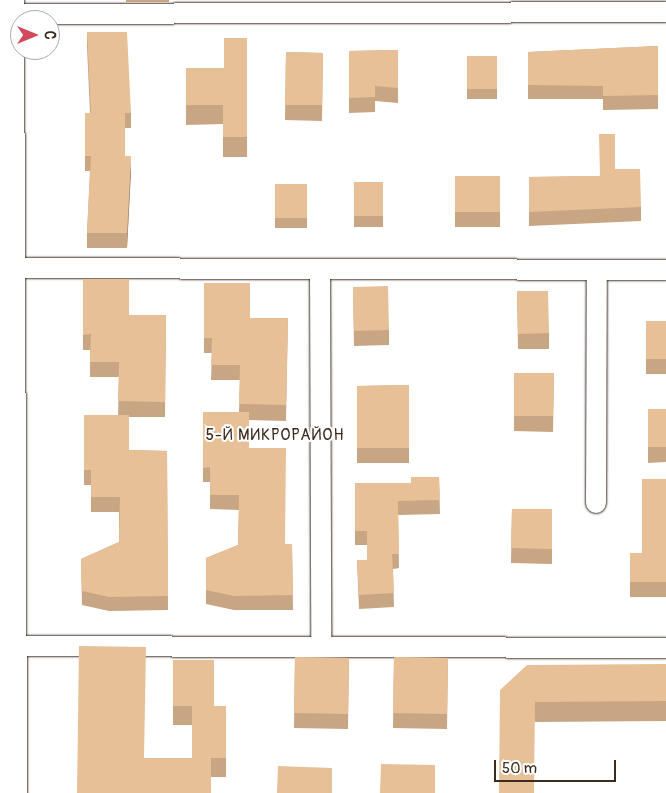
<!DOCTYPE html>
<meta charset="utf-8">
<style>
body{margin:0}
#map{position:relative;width:666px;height:793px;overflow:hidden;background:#fff;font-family:Pangolin,sans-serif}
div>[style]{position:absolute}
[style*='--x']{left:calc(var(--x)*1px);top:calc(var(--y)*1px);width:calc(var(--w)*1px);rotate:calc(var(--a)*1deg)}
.roads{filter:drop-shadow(0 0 1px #3b2a1e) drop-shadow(0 0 1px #3b2a1e)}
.street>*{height:20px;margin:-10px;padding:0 10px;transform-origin:10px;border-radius:10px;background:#fff}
.secondary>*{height:28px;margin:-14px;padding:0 14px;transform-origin:14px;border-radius:14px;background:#fff}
.wall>*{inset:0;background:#c8a583}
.shaded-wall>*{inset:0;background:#a2866a}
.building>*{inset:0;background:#e8c098}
span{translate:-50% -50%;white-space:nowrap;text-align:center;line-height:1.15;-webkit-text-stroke:4px #fff;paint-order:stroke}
.neighbourhood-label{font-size:16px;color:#3b2a1e;letter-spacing:1px}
.north{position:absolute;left:10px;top:10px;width:50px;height:50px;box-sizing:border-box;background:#fff;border:1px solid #b1aaa5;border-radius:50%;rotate:90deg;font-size:14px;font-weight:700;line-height:20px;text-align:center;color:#3b2a1e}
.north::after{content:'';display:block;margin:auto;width:18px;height:22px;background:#d1495b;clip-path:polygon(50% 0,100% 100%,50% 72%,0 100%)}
.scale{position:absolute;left:494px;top:760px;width:122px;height:22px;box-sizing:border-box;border:2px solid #3b2a1e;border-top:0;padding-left:6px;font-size:15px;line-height:18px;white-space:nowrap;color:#3b2a1e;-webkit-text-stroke:4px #fff;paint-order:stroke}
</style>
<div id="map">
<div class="roads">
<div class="street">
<i style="--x:10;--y:14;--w:656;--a:-0.17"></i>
<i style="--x:11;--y:268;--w:655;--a:0.17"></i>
<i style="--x:320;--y:269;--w:378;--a:89.8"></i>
<i style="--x:596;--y:503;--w:233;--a:-89.8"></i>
<i style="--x:0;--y:646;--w:666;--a:0.17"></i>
</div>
<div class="secondary">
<i style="--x:10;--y:0;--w:793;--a:89.78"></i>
</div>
</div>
<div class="wall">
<i style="clip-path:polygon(126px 0,169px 0,169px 2px,126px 2px)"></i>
<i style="clip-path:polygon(87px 32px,131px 113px,131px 128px,125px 128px,125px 156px,131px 171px,127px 248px,87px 248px,87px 233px,90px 171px,85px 171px,85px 113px,90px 113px,87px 47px)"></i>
<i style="clip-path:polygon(247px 38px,247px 157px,223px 157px,223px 124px,186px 125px,186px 68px,224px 68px)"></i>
<i style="clip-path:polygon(658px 46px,658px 109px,603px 110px,603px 99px,528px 99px,528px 52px)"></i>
<i style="clip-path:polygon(398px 50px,398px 103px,375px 101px,375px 112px,349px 113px,349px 51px)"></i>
<i style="clip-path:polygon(286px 52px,323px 53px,322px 121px,285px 120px)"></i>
<i style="clip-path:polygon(467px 56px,497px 56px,497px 99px,467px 99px)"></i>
<i style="clip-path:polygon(615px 169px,641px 207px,641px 221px,529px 226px,529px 177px,599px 176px)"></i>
<i style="clip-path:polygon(455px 176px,500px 176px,500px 227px,455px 227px)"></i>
<i style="clip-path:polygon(354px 182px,383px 182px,383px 227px,354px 227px)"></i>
<i style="clip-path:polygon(275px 184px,307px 184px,307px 228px,275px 228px)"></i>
<i style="clip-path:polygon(83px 279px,129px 315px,166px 315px,165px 417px,129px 417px,129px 450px,167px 451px,168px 610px,109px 611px,82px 605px,81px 559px,119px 542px,119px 512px,91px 512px,91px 485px,84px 485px,84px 415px,118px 415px,119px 377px,90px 377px,90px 350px,83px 350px)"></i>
<i style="clip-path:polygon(204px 283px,250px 318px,288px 318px,286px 421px,249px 420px,249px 448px,285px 544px,292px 544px,293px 610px,234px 610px,206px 604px,206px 558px,238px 545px,239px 510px,210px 509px,210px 482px,203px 482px,203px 412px,239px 412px,240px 380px,211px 380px,212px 353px,204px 353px)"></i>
<i style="clip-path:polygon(353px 287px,389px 330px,389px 345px,354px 346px)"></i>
<i style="clip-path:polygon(517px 291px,549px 333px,549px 349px,518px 349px)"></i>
<i style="clip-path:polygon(646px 321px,666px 321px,666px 374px,646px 374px)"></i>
<i style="clip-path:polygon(514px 373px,554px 373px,553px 432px,514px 431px)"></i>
<i style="clip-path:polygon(409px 385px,409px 463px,357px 463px,357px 386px)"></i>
<i style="clip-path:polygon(648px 409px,666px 409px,666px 462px,648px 463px)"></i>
<i style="clip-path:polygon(439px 477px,440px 514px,398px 515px,399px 568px,393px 569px,394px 607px,359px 609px,357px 560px,367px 560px,367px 545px,355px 545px,355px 483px,411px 483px)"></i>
<i style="clip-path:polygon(666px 479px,666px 597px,630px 597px,630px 553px,642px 553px)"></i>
<i style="clip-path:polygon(512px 509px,552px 509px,552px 564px,511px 563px)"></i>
<i style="clip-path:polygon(295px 657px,349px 658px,348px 729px,294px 728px)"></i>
<i style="clip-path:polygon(394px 657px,448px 658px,447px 729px,393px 728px)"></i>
<i style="clip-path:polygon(173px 660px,214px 706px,226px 706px,226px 777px,211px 777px,145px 758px,192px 758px,192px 725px,173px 725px)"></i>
<i style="clip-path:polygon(666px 664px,666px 721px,535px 722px,500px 690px)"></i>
</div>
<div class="shaded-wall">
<i style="clip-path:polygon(131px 156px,131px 171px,127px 248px,127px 233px)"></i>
</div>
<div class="building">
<i style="clip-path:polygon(87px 32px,127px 32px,131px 113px,125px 113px,125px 156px,131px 156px,127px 233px,87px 233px,91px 156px,85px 156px,85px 113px,91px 113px)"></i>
<i style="clip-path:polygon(224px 38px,247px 38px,247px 137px,223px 137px,223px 105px,186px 105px,186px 68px,224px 68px)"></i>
<i style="clip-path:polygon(658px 46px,658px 95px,603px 96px,603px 86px,528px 85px,528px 52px)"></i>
<i style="clip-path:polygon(398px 50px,398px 88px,375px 86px,375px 97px,349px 98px,349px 51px)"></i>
<i style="clip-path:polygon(286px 52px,323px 53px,322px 105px,285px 105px)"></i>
<i style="clip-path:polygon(467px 56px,497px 56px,497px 89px,467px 89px)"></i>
<i style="clip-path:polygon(599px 134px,615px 134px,615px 169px,640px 169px,641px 207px,529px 212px,529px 177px,600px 176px)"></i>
<i style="clip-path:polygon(455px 176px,500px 176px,500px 212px,455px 212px)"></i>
<i style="clip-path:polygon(354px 182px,383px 182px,383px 216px,354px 216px)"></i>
<i style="clip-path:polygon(275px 184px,307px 184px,307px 218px,275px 218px)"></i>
<i style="clip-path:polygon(83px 279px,129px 279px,129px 315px,166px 315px,165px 402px,118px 401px,119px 362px,90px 362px,91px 334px,83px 335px)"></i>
<i style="clip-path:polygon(204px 283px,250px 283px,250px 318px,288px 318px,286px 405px,239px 404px,240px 365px,211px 365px,212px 338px,204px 338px)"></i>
<i style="clip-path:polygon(388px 286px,389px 330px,354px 331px,353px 287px)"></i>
<i style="clip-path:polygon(517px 291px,548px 291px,549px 333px,518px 334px)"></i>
<i style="clip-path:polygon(646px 321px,666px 321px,666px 359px,646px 359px)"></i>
<i style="clip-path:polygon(514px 373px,554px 373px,553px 416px,514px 416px)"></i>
<i style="clip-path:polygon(409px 385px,409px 448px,357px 448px,357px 386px)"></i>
<i style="clip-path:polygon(648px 409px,666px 409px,666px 447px,648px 447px)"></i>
<i style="clip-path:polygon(203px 412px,249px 412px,249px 448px,286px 448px,285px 544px,292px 544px,293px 595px,234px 596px,206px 590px,206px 558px,238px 545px,239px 495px,210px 495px,210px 467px,203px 468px)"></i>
<i style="clip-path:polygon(84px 415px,129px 415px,129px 450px,167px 451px,168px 596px,109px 597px,82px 591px,81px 559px,119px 542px,120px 497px,91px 497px,91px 470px,84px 470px)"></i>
<i style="clip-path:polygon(411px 477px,439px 477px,440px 500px,398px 501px,399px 554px,392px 554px,394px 593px,359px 595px,357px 560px,367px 560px,367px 531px,355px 531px,355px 483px,411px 483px)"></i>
<i style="clip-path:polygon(642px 479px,666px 479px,666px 582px,630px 582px,630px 553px,642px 553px)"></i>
<i style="clip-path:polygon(512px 509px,552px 509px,552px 549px,511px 548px)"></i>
<i style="clip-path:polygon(79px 646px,146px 647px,144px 758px,192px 758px,192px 706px,173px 706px,173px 660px,214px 660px,214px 706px,226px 706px,226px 758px,211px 758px,211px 793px,77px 793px)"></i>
<i style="clip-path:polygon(295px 657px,349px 658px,348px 714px,294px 713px)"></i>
<i style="clip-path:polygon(394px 657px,448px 658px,447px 714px,393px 713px)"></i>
<i style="clip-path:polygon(666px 664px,666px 701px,535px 702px,534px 793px,499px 793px,500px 690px,527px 665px)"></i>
<i style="clip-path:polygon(381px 764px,435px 765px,435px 793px,380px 793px)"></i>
<i style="clip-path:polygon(278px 766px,332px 768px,332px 793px,277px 793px)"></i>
</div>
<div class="neighbourhood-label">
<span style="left:275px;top:435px">5-Й МИКРОРАЙОН</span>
</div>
<div class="north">С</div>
<div class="scale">50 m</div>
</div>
